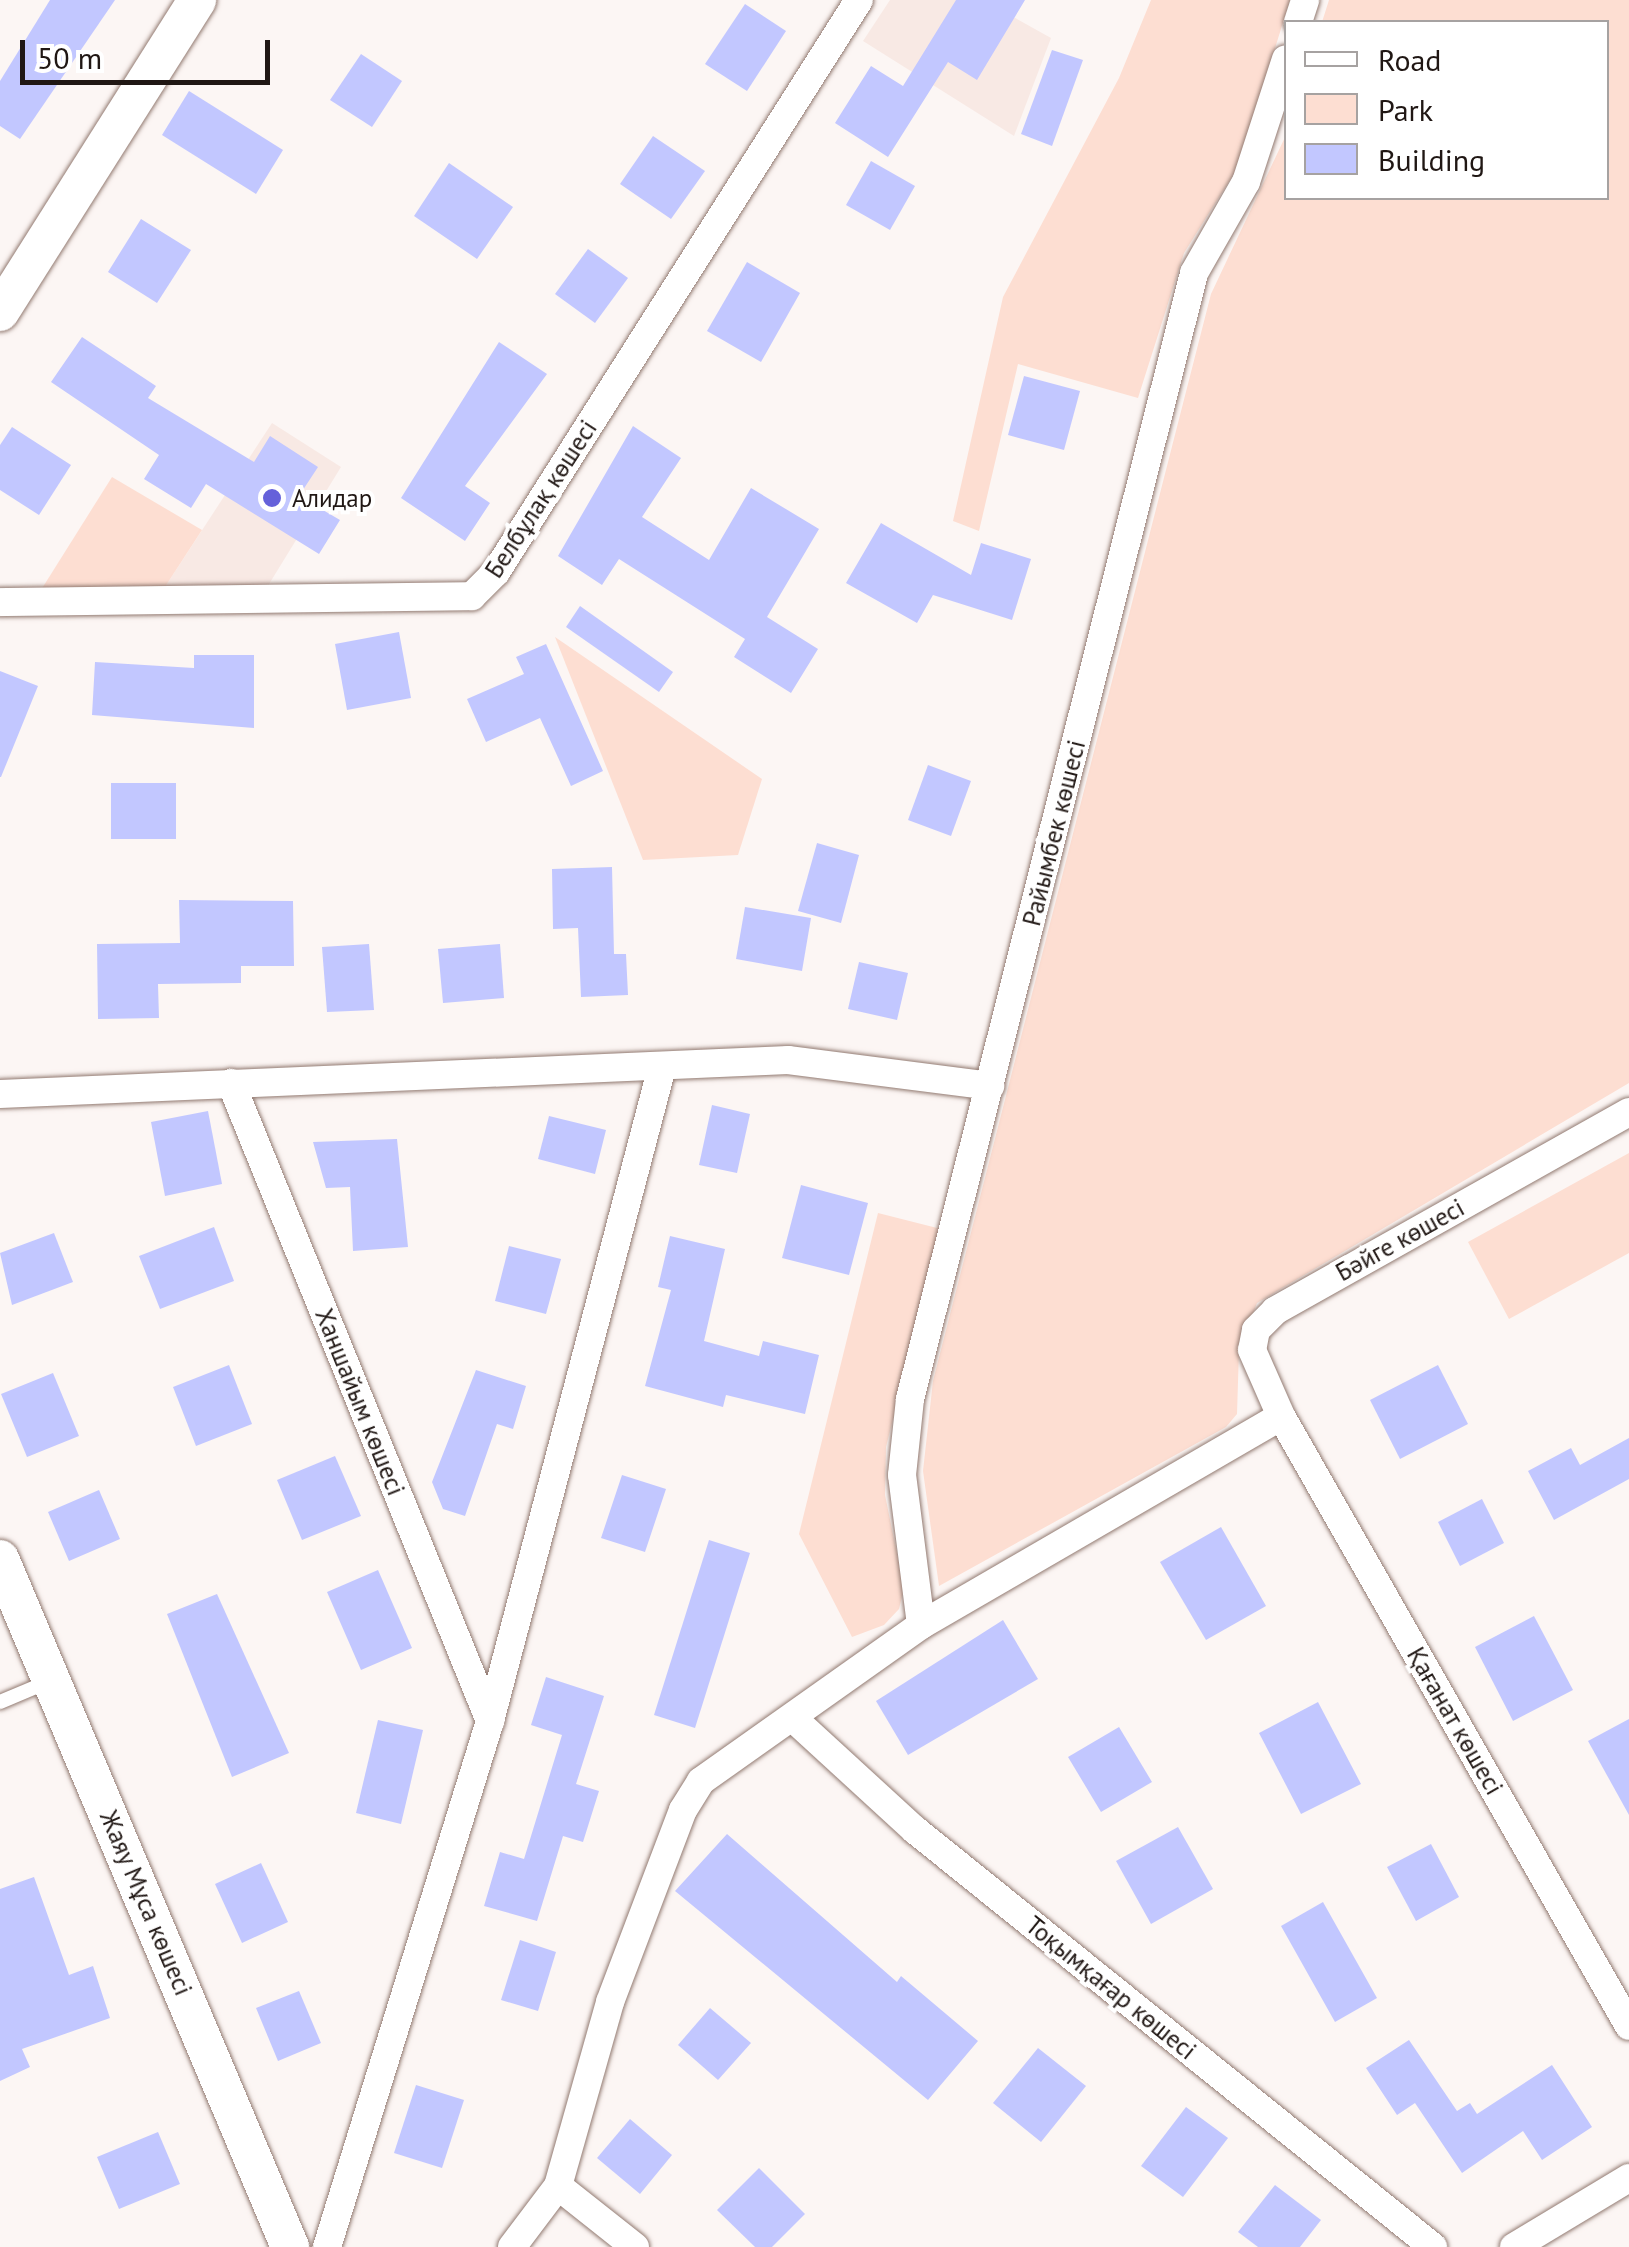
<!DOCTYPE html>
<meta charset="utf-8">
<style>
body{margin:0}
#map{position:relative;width:1629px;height:2247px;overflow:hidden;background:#fcf6f4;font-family:"PT Sans",sans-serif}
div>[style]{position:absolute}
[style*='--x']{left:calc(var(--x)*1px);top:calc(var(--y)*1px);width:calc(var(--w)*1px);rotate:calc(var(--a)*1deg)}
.built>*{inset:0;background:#f8e9e4}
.green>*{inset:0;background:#fdded2}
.building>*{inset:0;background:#c2c7ff}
.roads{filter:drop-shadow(0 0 2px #927a71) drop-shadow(0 0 2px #927a71)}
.lane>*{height:14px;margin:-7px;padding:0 7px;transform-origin:7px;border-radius:7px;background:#fff}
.street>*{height:28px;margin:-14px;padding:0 14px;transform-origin:14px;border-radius:14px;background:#fff}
.secondary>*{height:38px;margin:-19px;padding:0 19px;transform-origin:19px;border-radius:19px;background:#fff}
.dots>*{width:28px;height:28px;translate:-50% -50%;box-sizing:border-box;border:5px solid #fff;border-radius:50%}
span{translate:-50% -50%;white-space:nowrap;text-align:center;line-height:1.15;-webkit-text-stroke:8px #fff;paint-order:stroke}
.poi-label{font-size:25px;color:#201714}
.left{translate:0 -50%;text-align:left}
.street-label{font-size:25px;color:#201714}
.legend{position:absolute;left:1284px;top:20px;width:325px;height:180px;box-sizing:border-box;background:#fff;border:2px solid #a6a2a1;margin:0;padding:12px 18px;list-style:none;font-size:30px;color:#201714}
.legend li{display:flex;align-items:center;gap:20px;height:50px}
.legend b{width:50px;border:2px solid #a6a2a1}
.scale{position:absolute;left:20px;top:40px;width:250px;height:45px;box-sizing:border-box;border:5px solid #201714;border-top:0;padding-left:12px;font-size:30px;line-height:35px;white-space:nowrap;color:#201714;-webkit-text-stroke:8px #fff;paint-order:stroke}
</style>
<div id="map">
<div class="built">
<i style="clip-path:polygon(890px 0,983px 0,1051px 38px,1014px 136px,863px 41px)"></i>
<i style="clip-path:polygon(272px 423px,341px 467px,266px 589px,163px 590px)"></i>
</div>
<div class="green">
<i style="clip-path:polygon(1151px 0,1290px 0,1238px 167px,1184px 253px,1138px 398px,1018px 364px,979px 531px,953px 521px,1003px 297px,1119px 78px)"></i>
<i style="clip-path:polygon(1329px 0,1629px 0,1629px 1083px,1257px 1303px,1239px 1350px,1237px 1414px,1226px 1427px,939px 1586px,923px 1471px,933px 1381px,1211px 294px,1286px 135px,1286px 198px,1606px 198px,1606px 22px,1322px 22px)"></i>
<i style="clip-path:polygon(112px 477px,202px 530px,163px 590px,41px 590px)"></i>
<i style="clip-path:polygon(555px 637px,762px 779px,738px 855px,643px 860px)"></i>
<i style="clip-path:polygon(1629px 1153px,1629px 1253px,1509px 1319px,1468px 1242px)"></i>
<i style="clip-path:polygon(878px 1213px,941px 1229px,886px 1447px,885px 1495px,904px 1588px,899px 1609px,884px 1625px,852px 1637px,799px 1534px)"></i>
</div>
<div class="building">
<i style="clip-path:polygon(50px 0,115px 0,20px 139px,0 126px,0 81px)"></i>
<i style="clip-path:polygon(956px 0,1025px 0,977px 80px,948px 62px,888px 157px,835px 123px,871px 66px,903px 86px)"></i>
<i style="clip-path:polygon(745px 4px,786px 31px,747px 91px,705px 64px)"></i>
<i style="clip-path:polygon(1052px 50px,1083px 60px,1052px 146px,1021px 134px)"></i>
<i style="clip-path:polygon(361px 54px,402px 81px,372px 127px,330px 100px)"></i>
<i style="clip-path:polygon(189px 91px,283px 150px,256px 194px,162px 135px)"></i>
<i style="clip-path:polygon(653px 136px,705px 171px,671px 219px,620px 184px)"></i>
<i style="clip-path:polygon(871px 161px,915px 186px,890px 230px,846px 205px)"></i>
<i style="clip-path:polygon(449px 163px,513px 207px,477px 259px,414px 216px)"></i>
<i style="clip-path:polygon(141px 219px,191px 250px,157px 303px,108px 272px)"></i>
<i style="clip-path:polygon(588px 249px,628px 278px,595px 323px,555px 294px)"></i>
<i style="clip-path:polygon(747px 262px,800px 293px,761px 362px,707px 331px)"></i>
<i style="clip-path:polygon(82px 337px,156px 386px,148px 398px,254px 462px,270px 436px,318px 467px,299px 496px,340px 520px,319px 554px,206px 484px,191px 508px,144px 479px,159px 455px,51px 382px)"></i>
<i style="clip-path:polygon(499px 342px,547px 374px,465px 486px,490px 503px,465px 541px,401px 498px)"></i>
<i style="clip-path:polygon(1024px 376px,1080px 391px,1064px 450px,1008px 435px)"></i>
<i style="clip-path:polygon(633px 426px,681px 458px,642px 517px,709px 560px,751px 488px,819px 529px,767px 617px,818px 649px,791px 693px,734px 657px,745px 639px,619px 559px,602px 585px,558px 556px)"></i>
<i style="clip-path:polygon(12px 427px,71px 465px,39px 515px,0 490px,0 445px)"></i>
<i style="clip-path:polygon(881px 523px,971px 575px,981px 543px,1031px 559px,1012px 620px,933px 595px,917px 623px,846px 583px)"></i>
<i style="clip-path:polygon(580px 606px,673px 672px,659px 692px,566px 627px)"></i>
<i style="clip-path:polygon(399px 632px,411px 698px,347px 710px,335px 644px)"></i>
<i style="clip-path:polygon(546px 644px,603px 771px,571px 786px,540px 718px,486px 742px,467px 699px,524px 674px,516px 657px)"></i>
<i style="clip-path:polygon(194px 655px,254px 655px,254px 728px,92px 715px,95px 662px,194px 668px)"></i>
<i style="clip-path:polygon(0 671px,38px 686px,1px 777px,0 777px)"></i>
<i style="clip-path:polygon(928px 765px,971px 781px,951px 836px,908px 820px)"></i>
<i style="clip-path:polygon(111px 783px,176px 783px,176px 839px,111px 839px)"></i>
<i style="clip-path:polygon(817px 843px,859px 855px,841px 923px,798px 911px)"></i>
<i style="clip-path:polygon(612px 867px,614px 954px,626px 954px,628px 995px,581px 997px,578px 928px,553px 929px,552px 869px)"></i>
<i style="clip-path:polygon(179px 900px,293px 901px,294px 966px,241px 966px,241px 983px,158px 984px,159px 1018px,98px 1019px,97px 944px,180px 943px)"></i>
<i style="clip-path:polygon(745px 907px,811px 918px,802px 971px,736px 959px)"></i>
<i style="clip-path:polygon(369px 944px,374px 1010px,327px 1012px,322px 947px)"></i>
<i style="clip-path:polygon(500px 944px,504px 998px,443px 1003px,438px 949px)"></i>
<i style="clip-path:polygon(859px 962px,908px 973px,897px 1020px,848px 1009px)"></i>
<i style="clip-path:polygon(712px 1105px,750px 1114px,737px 1173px,699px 1165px)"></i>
<i style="clip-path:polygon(208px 1111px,222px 1184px,165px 1196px,151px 1122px)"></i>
<i style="clip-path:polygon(549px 1116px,606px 1130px,595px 1174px,538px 1159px)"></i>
<i style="clip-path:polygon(397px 1139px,408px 1247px,353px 1251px,350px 1187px,326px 1188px,313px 1142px)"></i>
<i style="clip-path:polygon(801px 1185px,868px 1203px,849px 1275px,782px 1258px)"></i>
<i style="clip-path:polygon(214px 1227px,234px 1281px,160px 1309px,139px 1256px)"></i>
<i style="clip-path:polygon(54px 1233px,73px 1282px,12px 1305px,0 1253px)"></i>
<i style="clip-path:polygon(670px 1236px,725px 1249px,704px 1341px,759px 1356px,763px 1341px,819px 1355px,805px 1414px,726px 1395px,723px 1407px,645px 1386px,671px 1290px,658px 1287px)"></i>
<i style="clip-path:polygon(509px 1246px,561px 1259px,546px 1314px,495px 1301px)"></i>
<i style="clip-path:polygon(229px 1365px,252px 1424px,196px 1446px,173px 1387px)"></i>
<i style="clip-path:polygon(1438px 1365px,1468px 1424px,1400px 1459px,1370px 1400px)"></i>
<i style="clip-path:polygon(476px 1370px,526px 1386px,513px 1429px,497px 1424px,465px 1516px,443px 1509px,432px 1482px)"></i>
<i style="clip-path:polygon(53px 1373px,79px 1436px,27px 1457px,1px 1394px)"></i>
<i style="clip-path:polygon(1629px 1438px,1629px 1479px,1554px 1520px,1528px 1471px,1571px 1448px,1580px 1465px)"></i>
<i style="clip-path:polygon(335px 1456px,361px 1516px,302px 1540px,277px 1480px)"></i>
<i style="clip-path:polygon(622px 1475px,666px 1489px,645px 1552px,601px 1538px)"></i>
<i style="clip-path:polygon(99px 1490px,120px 1539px,69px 1561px,48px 1512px)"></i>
<i style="clip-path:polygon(1482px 1499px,1504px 1543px,1460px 1566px,1438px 1522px)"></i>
<i style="clip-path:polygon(1221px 1527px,1266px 1606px,1206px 1640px,1160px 1562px)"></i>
<i style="clip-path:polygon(709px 1540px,750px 1553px,695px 1728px,654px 1715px)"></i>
<i style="clip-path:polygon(378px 1570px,412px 1648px,361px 1670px,327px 1592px)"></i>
<i style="clip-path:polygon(217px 1594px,289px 1753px,232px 1777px,167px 1614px)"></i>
<i style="clip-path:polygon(1534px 1616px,1573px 1690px,1513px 1721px,1475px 1647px)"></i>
<i style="clip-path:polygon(1003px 1620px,1038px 1679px,908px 1755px,876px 1701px)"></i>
<i style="clip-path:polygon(546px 1677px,604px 1696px,576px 1784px,599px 1791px,583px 1842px,563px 1836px,537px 1921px,484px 1906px,500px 1852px,524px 1859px,562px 1735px,531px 1725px)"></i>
<i style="clip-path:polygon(1318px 1702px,1361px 1784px,1301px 1814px,1259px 1733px)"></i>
<i style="clip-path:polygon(1629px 1719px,1629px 1815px,1588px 1741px)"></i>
<i style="clip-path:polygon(378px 1720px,423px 1730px,401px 1824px,356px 1813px)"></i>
<i style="clip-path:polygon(1119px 1727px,1152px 1782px,1101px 1812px,1068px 1757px)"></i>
<i style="clip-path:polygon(1178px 1827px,1213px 1889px,1151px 1924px,1116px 1861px)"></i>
<i style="clip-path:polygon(727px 1834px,897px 1982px,901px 1976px,978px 2041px,928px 2100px,675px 1891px)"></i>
<i style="clip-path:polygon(1431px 1844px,1459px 1897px,1416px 1921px,1387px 1867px)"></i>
<i style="clip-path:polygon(261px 1863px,288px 1922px,242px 1943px,215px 1884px)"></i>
<i style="clip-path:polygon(34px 1877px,69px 1975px,93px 1966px,110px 2018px,22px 2049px,30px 2067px,0 2081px,0 1889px)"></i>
<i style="clip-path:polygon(1323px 1902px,1377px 1998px,1335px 2022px,1281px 1926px)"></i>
<i style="clip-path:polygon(520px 1940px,556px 1952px,538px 2011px,501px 2000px)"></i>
<i style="clip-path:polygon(299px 1991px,321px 2043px,278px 2061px,256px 2008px)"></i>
<i style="clip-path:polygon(710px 2008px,751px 2043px,718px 2080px,678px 2045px)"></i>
<i style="clip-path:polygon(1409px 2040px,1457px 2111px,1470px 2103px,1477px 2114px,1552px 2065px,1592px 2127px,1542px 2160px,1523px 2131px,1462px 2173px,1415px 2103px,1397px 2115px,1366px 2068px)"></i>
<i style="clip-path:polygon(1038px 2048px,1086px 2086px,1041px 2142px,993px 2103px)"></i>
<i style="clip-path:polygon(416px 2085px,464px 2100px,442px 2168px,394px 2153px)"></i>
<i style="clip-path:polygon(1186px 2107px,1228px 2138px,1183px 2197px,1141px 2166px)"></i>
<i style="clip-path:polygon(630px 2119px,672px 2155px,640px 2194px,597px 2158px)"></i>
<i style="clip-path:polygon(158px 2132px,180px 2184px,119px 2209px,97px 2157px)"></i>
<i style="clip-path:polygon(759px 2168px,805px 2214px,772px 2247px,755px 2247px,717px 2210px)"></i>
<i style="clip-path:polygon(1275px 2185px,1321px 2220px,1300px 2247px,1258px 2247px,1238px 2232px)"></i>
</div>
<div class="roads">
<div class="lane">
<i style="--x:0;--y:1702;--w:54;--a:-22.8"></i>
</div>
<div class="street">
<i style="--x:1298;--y:22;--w:23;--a:-72"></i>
<i style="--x:0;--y:602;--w:472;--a:-0.7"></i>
<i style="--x:472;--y:596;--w:34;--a:-45"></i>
<i style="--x:496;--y:572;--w:677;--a:-57.6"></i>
<i style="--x:231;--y:1083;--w:689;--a:67.91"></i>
<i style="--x:0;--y:1094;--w:789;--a:-2.47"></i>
<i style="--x:788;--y:1060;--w:204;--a:7.3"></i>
<i style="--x:1629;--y:1112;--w:406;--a:150.7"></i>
<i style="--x:1275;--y:1311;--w:27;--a:135"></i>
<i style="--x:1256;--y:1330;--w:20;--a:101"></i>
<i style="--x:1252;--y:1350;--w:72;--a:66.3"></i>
<i style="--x:1281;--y:1416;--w:702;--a:60.3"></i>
<i style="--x:921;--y:1625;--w:151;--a:-97.2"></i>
<i style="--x:902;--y:1475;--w:76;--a:-84"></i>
<i style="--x:910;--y:1399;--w:1161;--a:-75.84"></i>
<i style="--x:1194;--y:273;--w:105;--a:-60.3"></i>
<i style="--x:1246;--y:182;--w:129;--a:-72"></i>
<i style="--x:796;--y:1721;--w:161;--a:42.5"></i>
<i style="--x:915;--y:1830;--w:665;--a:38.83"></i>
<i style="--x:327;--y:2247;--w:551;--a:-72.78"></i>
<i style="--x:490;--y:1721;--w:672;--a:-75.26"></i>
<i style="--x:512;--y:2247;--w:76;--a:-53"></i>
<i style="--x:635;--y:2247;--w:98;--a:-141.6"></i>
<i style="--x:558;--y:2186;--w:191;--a:-74.2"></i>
<i style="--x:610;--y:2002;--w:205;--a:-69.2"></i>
<i style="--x:683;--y:1810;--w:34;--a:-58"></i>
<i style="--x:701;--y:1781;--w:270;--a:-35.3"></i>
<i style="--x:921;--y:1625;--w:416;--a:-30.1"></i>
<i style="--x:1514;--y:2247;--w:134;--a:-31"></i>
</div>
<div class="secondary">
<i style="--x:0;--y:312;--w:369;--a:-57.7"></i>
<i style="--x:0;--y:1559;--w:747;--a:67.14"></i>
</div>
</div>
<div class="dots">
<i style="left:272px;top:498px;background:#6561da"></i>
</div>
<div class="poi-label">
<span class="left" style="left:292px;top:498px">Алидар</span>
</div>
<div class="street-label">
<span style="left:541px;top:499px;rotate:-57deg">Белбұлақ көшесі</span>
<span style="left:1054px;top:833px;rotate:-76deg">Райымбек көшесі</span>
<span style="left:1400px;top:1240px;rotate:-29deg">Бәйге көшесі</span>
<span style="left:360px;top:1402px;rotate:68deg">Ханшайым көшесі</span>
<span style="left:1455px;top:1721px;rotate:60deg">Қағанат көшесі</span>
<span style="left:146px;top:1903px;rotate:67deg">Жаяу Мұса көшесі</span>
<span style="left:1111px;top:1988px;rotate:39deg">Тоқымқағар көшесі</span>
</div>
<ul class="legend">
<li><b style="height:12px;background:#fff"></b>Road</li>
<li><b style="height:28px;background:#fdded2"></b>Park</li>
<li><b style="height:28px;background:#c2c7ff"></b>Building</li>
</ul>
<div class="scale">50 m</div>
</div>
